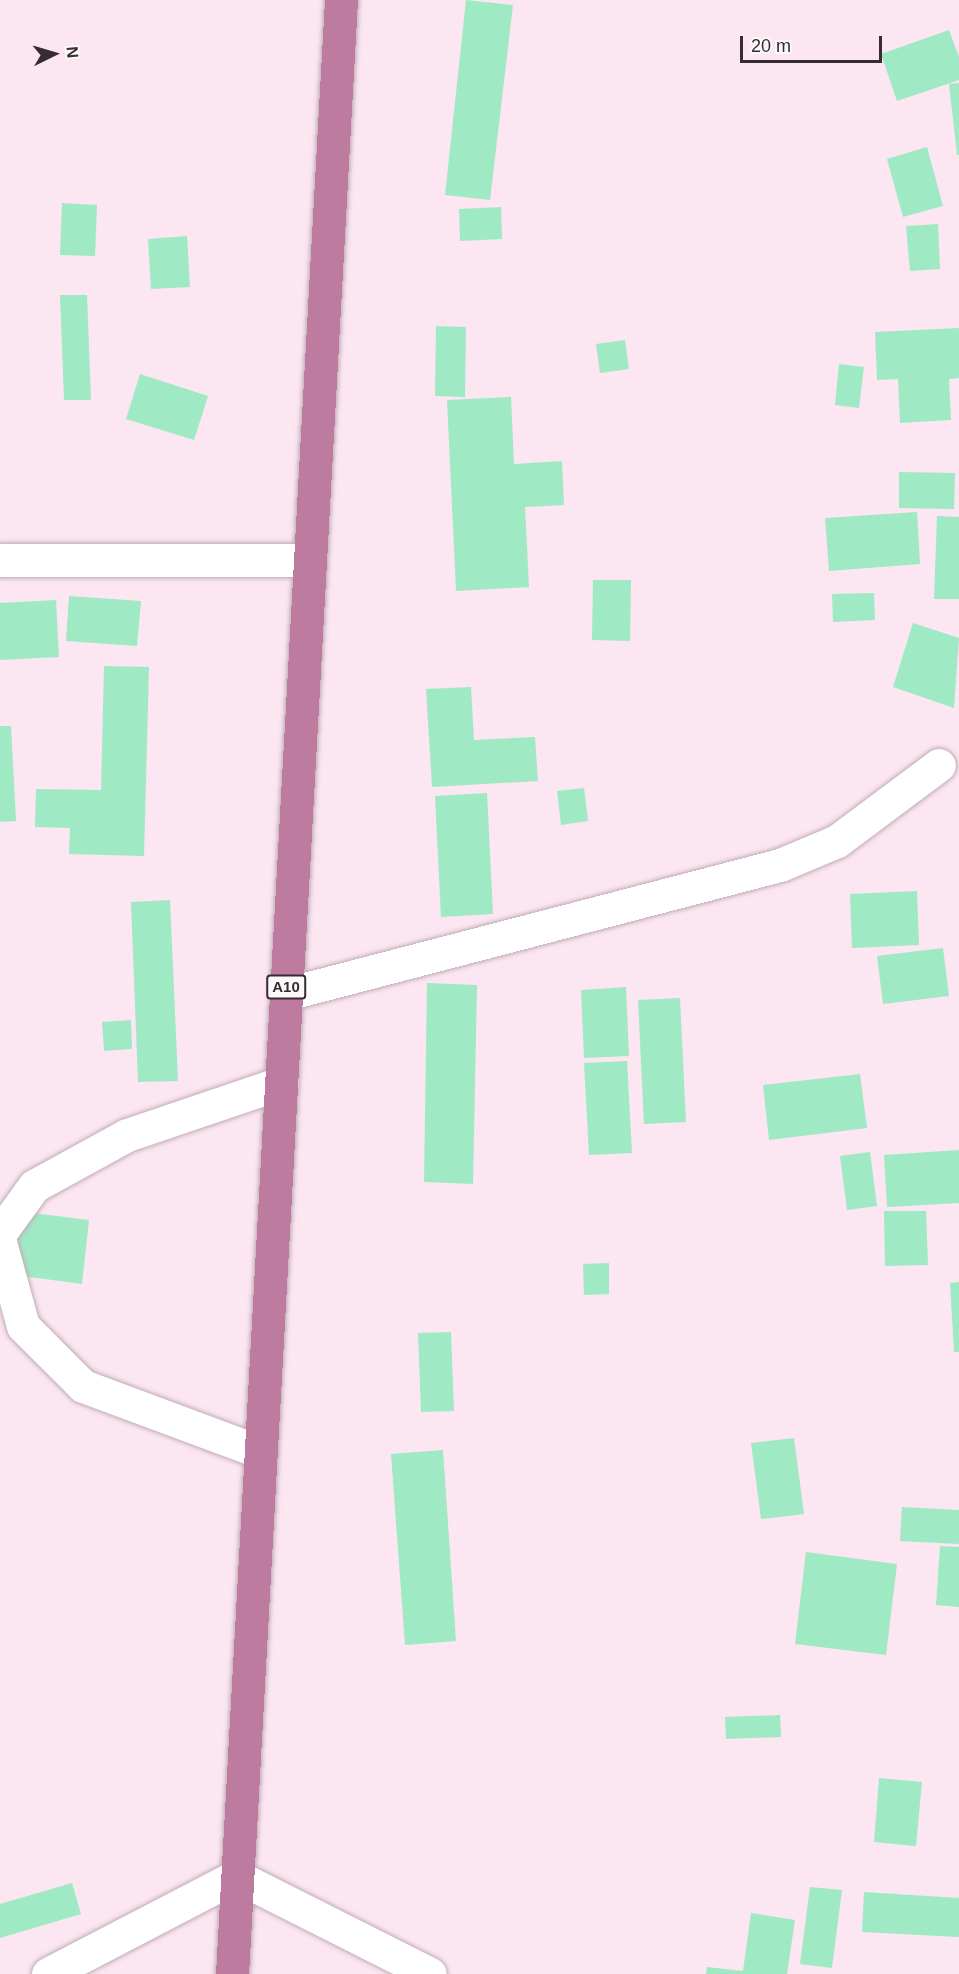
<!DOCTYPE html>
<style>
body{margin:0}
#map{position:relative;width:959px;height:1974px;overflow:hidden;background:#fbe6f1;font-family:Helvetica,sans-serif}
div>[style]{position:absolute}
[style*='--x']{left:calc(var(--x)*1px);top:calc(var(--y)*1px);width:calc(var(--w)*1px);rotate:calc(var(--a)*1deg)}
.building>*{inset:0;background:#a0e9c5}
.roads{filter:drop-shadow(0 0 2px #c0acb6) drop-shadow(0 0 2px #c0acb6)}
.minor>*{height:33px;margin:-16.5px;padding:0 16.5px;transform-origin:16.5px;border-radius:16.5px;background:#fff}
.highway>*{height:33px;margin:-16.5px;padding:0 16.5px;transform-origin:16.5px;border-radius:16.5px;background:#bc7b9f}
span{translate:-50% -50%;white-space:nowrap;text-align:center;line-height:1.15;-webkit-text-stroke:4.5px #fdf9fb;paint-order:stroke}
.shield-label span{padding:2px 4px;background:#fdf9fb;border:2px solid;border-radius:4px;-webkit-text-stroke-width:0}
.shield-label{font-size:15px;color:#352d31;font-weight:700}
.north{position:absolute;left:24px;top:24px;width:60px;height:60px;-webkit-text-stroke:4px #fdf9fb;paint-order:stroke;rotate:85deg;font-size:16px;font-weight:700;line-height:24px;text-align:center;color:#352d31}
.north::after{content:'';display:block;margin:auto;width:21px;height:27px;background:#352d31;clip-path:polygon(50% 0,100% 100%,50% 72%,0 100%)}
.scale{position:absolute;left:740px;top:36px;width:142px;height:27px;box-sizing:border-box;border:3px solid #352d31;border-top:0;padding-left:8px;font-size:18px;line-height:21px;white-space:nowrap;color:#352d31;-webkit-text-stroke:4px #fdf9fb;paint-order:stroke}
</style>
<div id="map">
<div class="building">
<i style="clip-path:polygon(466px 0,513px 5px,490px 200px,445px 195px)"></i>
<i style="clip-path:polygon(949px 30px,959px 57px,959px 80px,897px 101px,881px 54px)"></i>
<i style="clip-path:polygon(959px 83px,959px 155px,957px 155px,949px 84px)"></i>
<i style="clip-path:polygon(927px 147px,943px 206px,903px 217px,887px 159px)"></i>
<i style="clip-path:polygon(62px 203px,97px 205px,95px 256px,60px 255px)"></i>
<i style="clip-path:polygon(501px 207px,502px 239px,460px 241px,459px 209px)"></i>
<i style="clip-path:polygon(938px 224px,940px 269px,910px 271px,906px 226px)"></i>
<i style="clip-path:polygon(187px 236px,190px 287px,151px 289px,148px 239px)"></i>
<i style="clip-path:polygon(60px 295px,87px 295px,91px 400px,64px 400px)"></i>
<i style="clip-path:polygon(436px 326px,466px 327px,465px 397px,435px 396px)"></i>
<i style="clip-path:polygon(959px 328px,959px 378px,949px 379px,951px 420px,900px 423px,898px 379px,877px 380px,875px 332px)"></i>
<i style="clip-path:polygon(625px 340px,629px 369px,600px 373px,596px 344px)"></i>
<i style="clip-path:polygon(839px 364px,864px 367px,859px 408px,835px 405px)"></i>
<i style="clip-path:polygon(140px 374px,208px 396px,194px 440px,126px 419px)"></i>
<i style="clip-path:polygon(511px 397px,514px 464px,562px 461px,564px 505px,525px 507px,529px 587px,456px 591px,447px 400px)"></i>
<i style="clip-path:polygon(899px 472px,955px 473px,954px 509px,899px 508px)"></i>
<i style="clip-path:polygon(917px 512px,920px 564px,829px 571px,825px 518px)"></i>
<i style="clip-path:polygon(937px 516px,959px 517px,959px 599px,934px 599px)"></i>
<i style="clip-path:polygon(593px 580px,631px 580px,630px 641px,592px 640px)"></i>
<i style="clip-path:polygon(874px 593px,875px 620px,833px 622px,832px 594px)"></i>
<i style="clip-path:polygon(69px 596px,141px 601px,137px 646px,66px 641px)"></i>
<i style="clip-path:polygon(56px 600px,59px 657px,0 660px,0 603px)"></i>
<i style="clip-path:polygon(913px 623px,959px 638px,954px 708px,893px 687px)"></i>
<i style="clip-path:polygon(104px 666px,149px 667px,144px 856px,69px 854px,70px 828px,35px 827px,36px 789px,101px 790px)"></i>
<i style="clip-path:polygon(471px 687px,474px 740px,535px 737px,538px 781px,432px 787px,426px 689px)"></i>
<i style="clip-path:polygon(0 726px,11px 726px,16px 821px,0 822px)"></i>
<i style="clip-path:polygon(584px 788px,588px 821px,561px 825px,557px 791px)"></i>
<i style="clip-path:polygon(487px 793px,493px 914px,441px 917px,435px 796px)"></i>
<i style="clip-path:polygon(917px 891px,919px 945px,852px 948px,850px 894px)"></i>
<i style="clip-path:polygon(170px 900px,178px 1081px,138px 1082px,131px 902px)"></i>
<i style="clip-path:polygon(943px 948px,949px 996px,883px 1004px,877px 956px)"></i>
<i style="clip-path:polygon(427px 983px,477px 985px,473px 1184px,424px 1182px)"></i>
<i style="clip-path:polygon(626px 987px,629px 1056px,584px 1058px,581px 990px)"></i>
<i style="clip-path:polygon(680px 998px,686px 1122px,644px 1124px,638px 1000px)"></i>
<i style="clip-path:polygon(131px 1020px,132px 1049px,104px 1051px,102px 1022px)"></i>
<i style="clip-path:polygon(627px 1061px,632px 1153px,589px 1155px,584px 1063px)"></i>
<i style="clip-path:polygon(860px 1074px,867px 1128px,769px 1140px,763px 1085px)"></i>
<i style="clip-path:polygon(959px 1150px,959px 1203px,887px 1207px,884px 1155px)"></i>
<i style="clip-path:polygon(870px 1152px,877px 1206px,847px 1210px,840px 1156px)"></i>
<i style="clip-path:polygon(0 1209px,89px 1220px,82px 1284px,0 1273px)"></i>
<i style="clip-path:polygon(884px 1211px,926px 1211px,928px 1265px,885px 1266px)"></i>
<i style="clip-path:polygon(609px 1263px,609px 1294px,584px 1295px,583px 1264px)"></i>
<i style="clip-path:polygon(959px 1282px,959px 1352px,954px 1352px,950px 1283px)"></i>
<i style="clip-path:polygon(451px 1332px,454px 1411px,421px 1412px,418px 1333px)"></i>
<i style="clip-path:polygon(794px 1438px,804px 1514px,761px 1519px,751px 1443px)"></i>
<i style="clip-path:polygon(443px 1450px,456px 1641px,405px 1645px,391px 1454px)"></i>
<i style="clip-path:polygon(902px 1507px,959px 1510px,959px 1544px,900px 1541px)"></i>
<i style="clip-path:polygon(940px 1546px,959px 1547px,959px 1607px,936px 1605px)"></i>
<i style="clip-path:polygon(806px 1552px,897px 1564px,886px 1655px,795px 1644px)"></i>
<i style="clip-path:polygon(780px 1715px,781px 1737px,726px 1739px,725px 1717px)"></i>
<i style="clip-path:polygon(879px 1778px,922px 1782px,916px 1846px,874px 1842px)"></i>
<i style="clip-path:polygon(72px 1883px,81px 1914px,0 1938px,0 1904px)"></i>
<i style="clip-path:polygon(810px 1887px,842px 1890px,832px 1968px,800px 1964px)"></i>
<i style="clip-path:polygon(864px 1892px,959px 1898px,959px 1937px,862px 1932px)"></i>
<i style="clip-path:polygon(751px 1913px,795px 1920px,787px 1974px,706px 1974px,707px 1967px,743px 1971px)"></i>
</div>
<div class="roads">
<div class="minor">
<i style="--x:0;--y:560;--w:310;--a:0"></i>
<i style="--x:286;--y:994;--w:511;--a:-14.64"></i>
<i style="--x:780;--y:865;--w:62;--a:-22.8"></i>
<i style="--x:837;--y:841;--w:127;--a:-36.7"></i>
<i style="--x:0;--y:1233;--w:58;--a:-54.1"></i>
<i style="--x:34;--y:1186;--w:106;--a:-28.7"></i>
<i style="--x:127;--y:1135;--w:163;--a:-18.7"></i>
<i style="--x:0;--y:1242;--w:87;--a:74.7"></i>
<i style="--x:23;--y:1326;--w:85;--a:45"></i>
<i style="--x:83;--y:1386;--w:189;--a:20.4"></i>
<i style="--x:48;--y:1974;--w:212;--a:-27.5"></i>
<i style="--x:236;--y:1876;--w:217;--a:26.8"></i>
</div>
<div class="highway">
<i style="--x:232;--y:1974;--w:1977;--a:-86.84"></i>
</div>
</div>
<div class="shield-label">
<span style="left:286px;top:987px">A10</span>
</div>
<div class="north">N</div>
<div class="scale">20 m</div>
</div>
